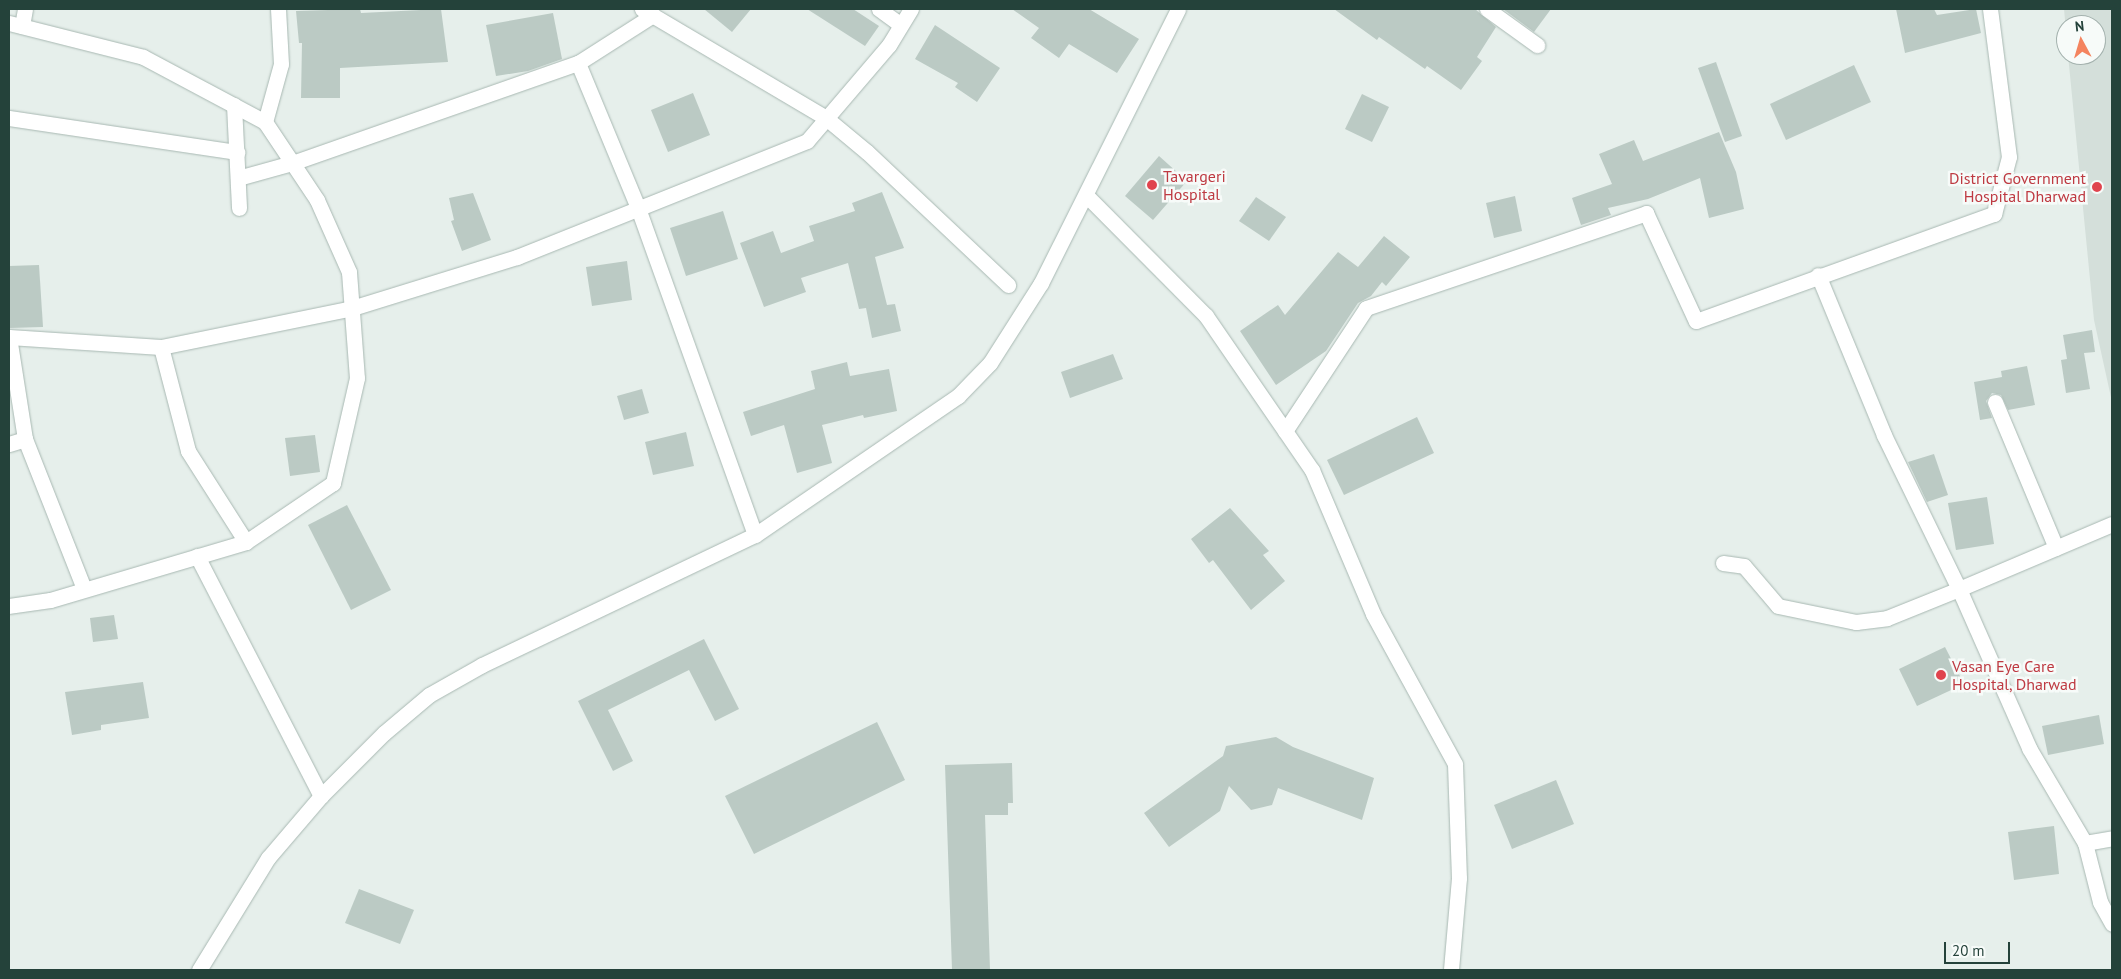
<!DOCTYPE html>
<style>
body{margin:0}
#map{position:relative;width:2121px;height:979px;overflow:hidden;background:#e6efeb;font-family:"PT Sans",sans-serif}
div>[style]{position:absolute}
[style*='--x']{left:calc(var(--x)*1px);top:calc(var(--y)*1px);width:calc(var(--w)*1px);rotate:calc(var(--a)*1deg)}
.built>*{inset:0;background:#d4dfda}
.building>*{inset:0;background:#bbcac4}
.roads{filter:drop-shadow(0 0 1px #a8b8b2) drop-shadow(0 0 1px #a8b8b2)}
.minor>*{height:15px;margin:-7.5px;padding:0 7.5px;transform-origin:7.5px;border-radius:7.5px;background:#fff}
.tertiary>*{height:15px;margin:-7.5px;padding:0 7.5px;transform-origin:7.5px;border-radius:7.5px;background:#fff}
.dots>*{width:14px;height:14px;translate:-50% -50%;box-sizing:border-box;border:2px solid #f7fbf9;border-radius:50%}
span{translate:-50% -50%;white-space:nowrap;text-align:center;line-height:1.15;-webkit-text-stroke:5px #f7fbf9;paint-order:stroke}
.health-label{font-size:16px;color:#be3a42}
.left{translate:0 -50%;text-align:left}
.right{translate:-100% -50%;text-align:right}
.frame{position:absolute;inset:0;border:10px solid #24423a;pointer-events:none}
.north{position:absolute;left:2056px;top:15px;width:50px;height:50px;box-sizing:border-box;background:#f7fbf9;border:1px solid #a3b1ad;border-radius:50%;rotate:354deg;font-size:14px;font-weight:700;line-height:20px;text-align:center;color:#24423a}
.north::after{content:'';display:block;margin:auto;width:18px;height:22px;background:#f4845f;clip-path:polygon(50% 0,100% 100%,50% 72%,0 100%)}
.scale{position:absolute;left:1944px;top:942px;width:66px;height:22px;box-sizing:border-box;border:2px solid #24423a;border-top:0;padding-left:6px;font-size:15px;line-height:18px;white-space:nowrap;color:#24423a;-webkit-text-stroke:4px #f7fbf9;paint-order:stroke}
</style>
<div id="map">
<div class="built">
<i style="clip-path:polygon(2064px 9px,2112px 9px,2112px 402px,2094px 320px,2068px 55px,2096px 55px,2096px 25px,2066px 25px,2066px 31px)"></i>
</div>
<div class="building">
<i style="clip-path:polygon(360px 9px,361px 13px,441px 9px,448px 62px,340px 68px,340px 98px,301px 98px,302px 43px,299px 43px,296px 11px)"></i>
<i style="clip-path:polygon(704px 9px,751px 9px,732px 32px)"></i>
<i style="clip-path:polygon(807px 9px,853px 9px,879px 26px,865px 46px)"></i>
<i style="clip-path:polygon(1012px 9px,1089px 9px,1139px 39px,1117px 73px,1069px 44px,1059px 58px,1031px 38px,1039px 28px)"></i>
<i style="clip-path:polygon(1334px 9px,1475px 9px,1496px 27px,1477px 57px,1482px 61px,1461px 90px,1427px 66px,1425px 69px,1379px 37px,1377px 40px)"></i>
<i style="clip-path:polygon(1503px 9px,1551px 9px,1534px 32px)"></i>
<i style="clip-path:polygon(1896px 9px,1934px 9px,1937px 15px,1976px 9px,1981px 33px,1905px 53px)"></i>
<i style="clip-path:polygon(553px 13px,562px 59px,528px 71px,496px 76px,486px 25px)"></i>
<i style="clip-path:polygon(935px 25px,1000px 68px,977px 102px,955px 87px,958px 83px,915px 59px)"></i>
<i style="clip-path:polygon(1716px 62px,1742px 136px,1725px 142px,1698px 68px)"></i>
<i style="clip-path:polygon(1854px 65px,1871px 102px,1786px 140px,1770px 104px)"></i>
<i style="clip-path:polygon(693px 93px,710px 135px,668px 152px,651px 110px)"></i>
<i style="clip-path:polygon(1362px 94px,1389px 107px,1372px 142px,1345px 129px)"></i>
<i style="clip-path:polygon(1719px 132px,1736px 172px,1744px 209px,1709px 218px,1700px 178px,1648px 199px,1608px 208px,1611px 215px,1581px 225px,1572px 198px,1612px 184px,1599px 154px,1634px 140px,1643px 161px)"></i>
<i style="clip-path:polygon(1159px 156px,1187px 181px,1153px 220px,1125px 196px)"></i>
<i style="clip-path:polygon(882px 192px,904px 248px,875px 257px,887px 305px,895px 304px,901px 331px,872px 338px,866px 308px,859px 309px,848px 263px,801px 278px,806px 292px,764px 307px,740px 243px,773px 231px,781px 253px,814px 241px,809px 226px,855px 211px,852px 203px)"></i>
<i style="clip-path:polygon(473px 193px,491px 240px,462px 251px,451px 221px,454px 220px,449px 198px)"></i>
<i style="clip-path:polygon(1515px 196px,1522px 231px,1494px 238px,1486px 203px)"></i>
<i style="clip-path:polygon(1256px 197px,1286px 217px,1269px 241px,1239px 221px)"></i>
<i style="clip-path:polygon(723px 211px,738px 259px,686px 276px,670px 228px)"></i>
<i style="clip-path:polygon(1384px 236px,1410px 257px,1386px 286px,1382px 282px,1371px 296px,1358px 303px,1326px 351px,1276px 385px,1240px 331px,1278px 305px,1285px 315px,1338px 252px,1358px 267px)"></i>
<i style="clip-path:polygon(627px 261px,632px 300px,592px 306px,586px 267px)"></i>
<i style="clip-path:polygon(39px 265px,43px 327px,9px 328px,9px 266px)"></i>
<i style="clip-path:polygon(2092px 330px,2095px 352px,2084px 353px,2090px 389px,2066px 393px,2061px 360px,2067px 359px,2063px 335px)"></i>
<i style="clip-path:polygon(1113px 354px,1123px 379px,1070px 398px,1061px 372px)"></i>
<i style="clip-path:polygon(847px 362px,850px 376px,889px 369px,897px 411px,864px 418px,863px 415px,822px 425px,832px 463px,797px 473px,784px 425px,751px 436px,743px 412px,815px 389px,811px 371px)"></i>
<i style="clip-path:polygon(2027px 366px,2035px 405px,2008px 410px,2001px 395px,1992px 393px,1986px 401px,1992px 418px,1980px 420px,1974px 382px,2002px 377px,2001px 371px)"></i>
<i style="clip-path:polygon(642px 389px,649px 413px,624px 420px,617px 396px)"></i>
<i style="clip-path:polygon(1417px 417px,1434px 453px,1344px 495px,1327px 460px)"></i>
<i style="clip-path:polygon(686px 432px,694px 466px,653px 475px,645px 442px)"></i>
<i style="clip-path:polygon(315px 435px,320px 472px,290px 476px,285px 438px)"></i>
<i style="clip-path:polygon(1934px 454px,1948px 495px,1927px 502px,1908px 462px)"></i>
<i style="clip-path:polygon(1987px 497px,1994px 544px,1956px 550px,1948px 503px)"></i>
<i style="clip-path:polygon(347px 505px,391px 590px,351px 610px,308px 525px)"></i>
<i style="clip-path:polygon(1230px 508px,1269px 551px,1263px 555px,1285px 581px,1251px 610px,1213px 560px,1209px 563px,1191px 539px)"></i>
<i style="clip-path:polygon(114px 615px,118px 639px,93px 642px,90px 618px)"></i>
<i style="clip-path:polygon(704px 639px,739px 709px,715px 721px,689px 670px,608px 710px,633px 761px,613px 771px,578px 701px)"></i>
<i style="clip-path:polygon(1945px 647px,1964px 684px,1917px 706px,1899px 669px)"></i>
<i style="clip-path:polygon(143px 682px,149px 718px,101px 725px,101px 730px,72px 735px,65px 692px)"></i>
<i style="clip-path:polygon(2099px 715px,2104px 744px,2048px 755px,2042px 726px)"></i>
<i style="clip-path:polygon(877px 722px,905px 780px,754px 854px,725px 796px)"></i>
<i style="clip-path:polygon(1276px 737px,1293px 747px,1374px 778px,1362px 820px,1278px 788px,1272px 805px,1251px 810px,1229px 786px,1220px 811px,1169px 847px,1144px 813px,1223px 756px,1226px 746px)"></i>
<i style="clip-path:polygon(1012px 763px,1013px 803px,1008px 803px,1008px 815px,985px 815px,990px 970px,952px 970px,945px 765px)"></i>
<i style="clip-path:polygon(1556px 780px,1574px 824px,1512px 849px,1494px 805px)"></i>
<i style="clip-path:polygon(2054px 826px,2059px 874px,2014px 880px,2008px 832px)"></i>
<i style="clip-path:polygon(359px 889px,414px 910px,400px 944px,345px 923px)"></i>
</div>
<div class="roads">
<div class="minor">
<i style="--x:642;--y:9;--w:214;--a:30.6"></i>
<i style="--x:826;--y:118;--w:53;--a:39.7"></i>
<i style="--x:867;--y:152;--w:194;--a:43.3"></i>
<i style="--x:879;--y:9;--w:27;--a:36"></i>
<i style="--x:1487;--y:9;--w:62;--a:35.8"></i>
<i style="--x:9;--y:23;--w:138;--a:14.2"></i>
<i style="--x:143;--y:57;--w:138;--a:28"></i>
<i style="--x:265;--y:122;--w:94;--a:56.3"></i>
<i style="--x:317;--y:200;--w:79;--a:66"></i>
<i style="--x:349;--y:272;--w:106;--a:85.7"></i>
<i style="--x:357;--y:378;--w:108;--a:102.9"></i>
<i style="--x:333;--y:483;--w:105;--a:145.9"></i>
<i style="--x:246;--y:542;--w:204;--a:163.5"></i>
<i style="--x:50;--y:600;--w:41;--a:171.7"></i>
<i style="--x:22;--y:26;--w:17;--a:-80"></i>
<i style="--x:578;--y:63;--w:157;--a:67.5"></i>
<i style="--x:638;--y:208;--w:347;--a:70.3"></i>
<i style="--x:234;--y:105;--w:103;--a:87.2"></i>
<i style="--x:9;--y:118;--w:231;--a:8.5"></i>
<i style="--x:265;--y:122;--w:60;--a:-74.6"></i>
<i style="--x:281;--y:64;--w:55;--a:-93.1"></i>
<i style="--x:238;--y:178;--w:56;--a:-15.5"></i>
<i style="--x:292;--y:163;--w:303;--a:-19.3"></i>
<i style="--x:578;--y:63;--w:89;--a:-32.6"></i>
<i style="--x:1086;--y:195;--w:170;--a:45.2"></i>
<i style="--x:1206;--y:316;--w:187;--a:55.5"></i>
<i style="--x:1312;--y:470;--w:156;--a:67"></i>
<i style="--x:1373;--y:614;--w:171;--a:61.3"></i>
<i style="--x:1455;--y:764;--w:114;--a:88"></i>
<i style="--x:1459;--y:878;--w:92;--a:95"></i>
<i style="--x:161;--y:347;--w:107;--a:75.4"></i>
<i style="--x:188;--y:451;--w:108;--a:57.5"></i>
<i style="--x:1995;--y:402;--w:158;--a:67.3"></i>
<i style="--x:1285;--y:431;--w:147;--a:-56.6"></i>
<i style="--x:1366;--y:308;--w:296;--a:-18.7"></i>
<i style="--x:1646;--y:213;--w:119;--a:65.2"></i>
<i style="--x:1696;--y:321;--w:317;--a:-19.8"></i>
<i style="--x:1994;--y:214;--w:59;--a:-75.3"></i>
<i style="--x:2009;--y:157;--w:149;--a:-97.3"></i>
<i style="--x:25;--y:439;--w:161;--a:68.5"></i>
<i style="--x:9;--y:444;--w:17;--a:-17"></i>
<i style="--x:25;--y:439;--w:103;--a:-98.9"></i>
<i style="--x:9;--y:337;--w:152;--a:3.8"></i>
<i style="--x:161;--y:347;--w:195;--a:-11.5"></i>
<i style="--x:352;--y:308;--w:173;--a:-17.2"></i>
<i style="--x:517;--y:257;--w:312;--a:-21.8"></i>
<i style="--x:807;--y:141;--w:126;--a:-49.5"></i>
<i style="--x:889;--y:45;--w:42;--a:-58.6"></i>
<i style="--x:2112;--y:524;--w:166;--a:157"></i>
<i style="--x:1959;--y:589;--w:174;--a:66.2"></i>
<i style="--x:2029;--y:748;--w:110;--a:59.5"></i>
<i style="--x:2085;--y:843;--w:61;--a:75.7"></i>
<i style="--x:2100;--y:902;--w:25;--a:61"></i>
<i style="--x:197;--y:556;--w:270;--a:62.7"></i>
<i style="--x:1723;--y:563;--w:21;--a:8"></i>
<i style="--x:1744;--y:566;--w:52;--a:49.6"></i>
<i style="--x:1778;--y:606;--w:80;--a:11.6"></i>
<i style="--x:1856;--y:622;--w:31;--a:-7"></i>
<i style="--x:1887;--y:618;--w:78;--a:-21.9"></i>
<i style="--x:1959;--y:589;--w:171;--a:-116"></i>
<i style="--x:1884;--y:435;--w:173;--a:-112.4"></i>
<i style="--x:2085;--y:843;--w:27;--a:-10"></i>
</div>
<div class="tertiary">
<i style="--x:199;--y:970;--w:132;--a:-58.4"></i>
<i style="--x:268;--y:858;--w:82;--a:-49.5"></i>
<i style="--x:321;--y:796;--w:89;--a:-45"></i>
<i style="--x:384;--y:733;--w:59;--a:-40.2"></i>
<i style="--x:429;--y:695;--w:61;--a:-29.5"></i>
<i style="--x:482;--y:665;--w:302;--a:-25.5"></i>
<i style="--x:755;--y:535;--w:246;--a:-34.4"></i>
<i style="--x:958;--y:396;--w:46;--a:-45.9"></i>
<i style="--x:990;--y:363;--w:95;--a:-57.5"></i>
<i style="--x:1041;--y:283;--w:306;--a:-63.4"></i>
</div>
</div>
<div class="dots">
<i style="left:1152px;top:185px;background:#e0444e"></i>
<i style="left:2097px;top:187px;background:#e0444e"></i>
<i style="left:1941px;top:675px;background:#e0444e"></i>
</div>
<div class="health-label">
<span class="left" style="left:1163px;top:185px">Tavargeri<br>Hospital</span>
<span class="right" style="left:2086px;top:187px">District Government<br>Hospital Dharwad</span>
<span class="left" style="left:1952px;top:675px">Vasan Eye Care<br>Hospital, Dharwad</span>
</div>
<div class="frame"></div>
<div class="north">N</div>
<div class="scale">20 m</div>
</div>
